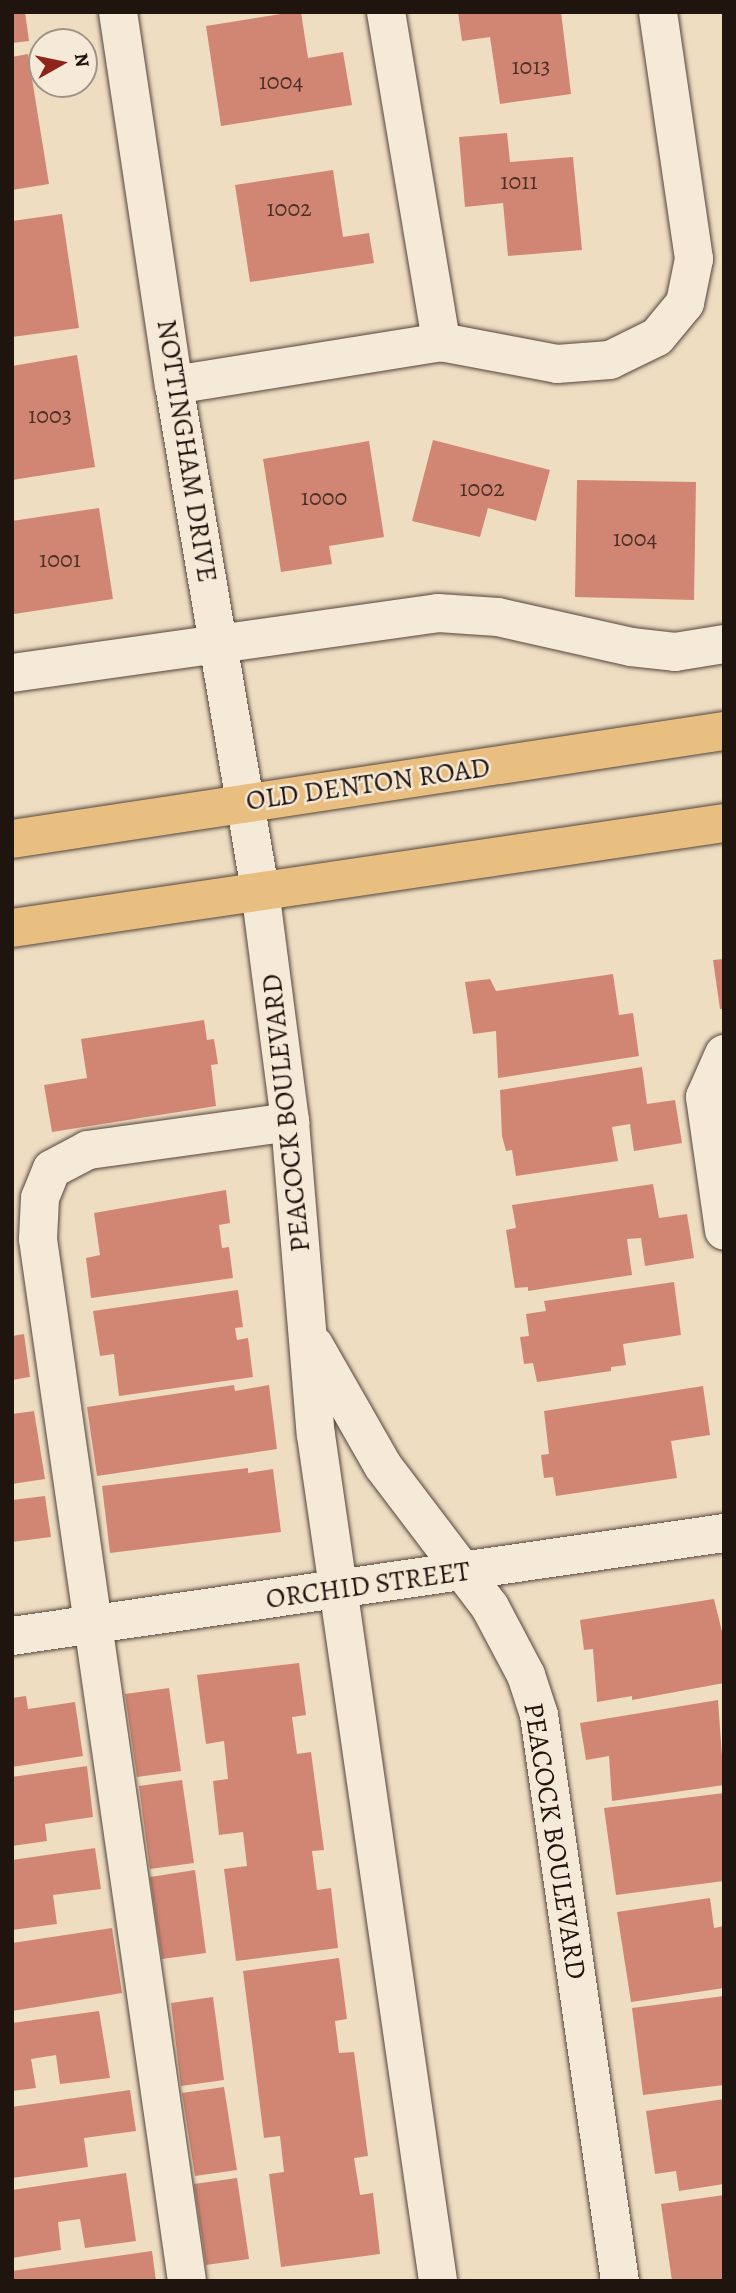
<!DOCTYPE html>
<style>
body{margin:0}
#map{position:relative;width:736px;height:2293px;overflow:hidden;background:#efddc2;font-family:Alegreya,serif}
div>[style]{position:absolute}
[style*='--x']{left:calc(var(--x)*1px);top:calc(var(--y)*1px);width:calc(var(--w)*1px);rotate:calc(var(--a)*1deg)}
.building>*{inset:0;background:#d18673}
.roads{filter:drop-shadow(0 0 2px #54463c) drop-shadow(0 0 2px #54463c)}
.minor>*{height:38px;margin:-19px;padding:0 19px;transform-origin:19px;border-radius:19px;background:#f5e9d7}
.major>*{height:38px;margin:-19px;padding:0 19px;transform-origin:19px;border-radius:19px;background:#e8be81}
span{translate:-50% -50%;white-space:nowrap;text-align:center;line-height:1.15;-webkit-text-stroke:5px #f5e9d7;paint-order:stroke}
.number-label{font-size:24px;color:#4c3028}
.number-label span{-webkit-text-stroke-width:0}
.street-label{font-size:28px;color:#20140f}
.frame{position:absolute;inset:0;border:14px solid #20140f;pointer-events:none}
.north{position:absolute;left:28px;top:28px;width:70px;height:70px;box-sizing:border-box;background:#f5e9d7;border:2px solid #a09487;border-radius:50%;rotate:81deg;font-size:19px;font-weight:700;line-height:28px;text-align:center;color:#20140f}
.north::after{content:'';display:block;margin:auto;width:24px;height:32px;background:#8f2418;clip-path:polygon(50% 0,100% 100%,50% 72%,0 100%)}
</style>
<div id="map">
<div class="building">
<i style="clip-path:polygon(12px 12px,25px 12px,29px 41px,12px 43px)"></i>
<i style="clip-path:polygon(293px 12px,301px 12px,308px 58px,343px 52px,352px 105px,221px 126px,206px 26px)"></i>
<i style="clip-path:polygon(458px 12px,561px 12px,571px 94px,500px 104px,490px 37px,462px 41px)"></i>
<i style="clip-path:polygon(28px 54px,49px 184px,12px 190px,12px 57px)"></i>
<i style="clip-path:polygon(507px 133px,510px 162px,573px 157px,582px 250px,508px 256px,503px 203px,465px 207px,459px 137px)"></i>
<i style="clip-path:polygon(333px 170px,343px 237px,369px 233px,374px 263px,250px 282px,235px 185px)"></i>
<i style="clip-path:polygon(62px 214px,79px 328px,12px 337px,12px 221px)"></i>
<i style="clip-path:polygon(77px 355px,95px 467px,12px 480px,12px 366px)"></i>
<i style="clip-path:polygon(433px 440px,550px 470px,536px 521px,488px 508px,480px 537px,412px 521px)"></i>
<i style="clip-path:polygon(369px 441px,384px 537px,329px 546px,332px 564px,281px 572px,263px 459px)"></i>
<i style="clip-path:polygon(577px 480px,696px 482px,694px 600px,575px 597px)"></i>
<i style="clip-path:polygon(99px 508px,113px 599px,14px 614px,12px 521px)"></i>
<i style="clip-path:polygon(724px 959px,724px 1009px,720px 1009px,713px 960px)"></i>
<i style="clip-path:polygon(613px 974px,619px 1015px,633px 1013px,639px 1056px,498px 1078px,496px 1031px,473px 1034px,465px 982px,490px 979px,496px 991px)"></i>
<i style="clip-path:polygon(204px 1020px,207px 1040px,214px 1039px,218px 1064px,211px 1065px,216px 1106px,52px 1132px,44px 1085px,87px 1078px,81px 1039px)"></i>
<i style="clip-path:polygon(642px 1067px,647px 1104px,675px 1100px,682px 1143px,634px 1151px,630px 1124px,612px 1127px,618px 1161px,516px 1176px,512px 1150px,506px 1151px,502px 1136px,500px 1090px)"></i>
<i style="clip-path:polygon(653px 1184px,659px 1218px,687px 1214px,694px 1258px,645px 1266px,641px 1238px,627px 1239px,632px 1275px,528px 1291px,528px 1287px,515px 1288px,506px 1230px,516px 1228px,512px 1205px)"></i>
<i style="clip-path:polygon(226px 1190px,230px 1223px,219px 1225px,222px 1248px,229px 1247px,233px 1278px,91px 1298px,86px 1258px,100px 1255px,94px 1213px)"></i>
<i style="clip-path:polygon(674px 1282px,681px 1335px,623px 1344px,626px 1365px,611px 1367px,611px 1371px,537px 1382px,533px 1363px,524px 1364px,520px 1337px,529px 1336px,526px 1314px,546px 1311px,544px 1301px)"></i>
<i style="clip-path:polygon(238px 1290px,243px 1327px,235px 1328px,237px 1340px,248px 1338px,253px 1377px,119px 1396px,114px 1354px,100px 1356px,93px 1311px)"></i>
<i style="clip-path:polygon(24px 1334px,30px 1377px,12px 1380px,12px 1336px)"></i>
<i style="clip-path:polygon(234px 1385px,235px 1391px,269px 1385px,277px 1449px,97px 1476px,87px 1407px)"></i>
<i style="clip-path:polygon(703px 1386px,710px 1435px,671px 1441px,677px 1478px,556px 1496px,553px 1477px,544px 1478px,541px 1455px,549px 1454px,544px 1411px)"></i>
<i style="clip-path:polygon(34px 1411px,45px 1479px,12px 1484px,12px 1414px)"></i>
<i style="clip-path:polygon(248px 1468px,248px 1473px,273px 1469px,281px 1532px,110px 1553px,102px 1486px)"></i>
<i style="clip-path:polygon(45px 1496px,51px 1537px,12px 1542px,12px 1500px)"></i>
<i style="clip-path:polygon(714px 1599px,724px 1640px,724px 1683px,632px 1700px,632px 1696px,597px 1702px,593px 1649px,584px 1650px,580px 1620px)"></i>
<i style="clip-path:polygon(299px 1663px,306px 1715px,292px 1717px,297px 1754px,311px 1752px,324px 1850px,312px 1851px,317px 1890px,331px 1888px,338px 1948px,236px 1961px,224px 1869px,247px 1866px,243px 1832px,219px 1835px,213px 1781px,228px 1779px,224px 1741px,206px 1744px,197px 1675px)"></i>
<i style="clip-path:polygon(169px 1688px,181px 1771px,137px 1777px,125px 1694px)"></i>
<i style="clip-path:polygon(26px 1696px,28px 1709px,75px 1702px,83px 1756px,12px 1767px,12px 1698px)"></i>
<i style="clip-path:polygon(718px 1700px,724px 1785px,612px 1801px,609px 1756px,586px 1760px,580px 1723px)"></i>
<i style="clip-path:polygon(87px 1766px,93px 1817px,45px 1824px,47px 1841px,12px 1846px,12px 1777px)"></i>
<i style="clip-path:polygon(182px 1780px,194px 1863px,150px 1869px,139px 1786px)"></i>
<i style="clip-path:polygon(724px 1793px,724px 1881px,616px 1895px,604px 1808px)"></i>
<i style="clip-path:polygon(95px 1848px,101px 1889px,53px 1895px,57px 1924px,12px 1930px,12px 1860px)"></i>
<i style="clip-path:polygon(195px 1870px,206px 1953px,162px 1959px,150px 1877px)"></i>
<i style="clip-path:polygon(710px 1898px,714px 1928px,724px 1926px,724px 1988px,631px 2002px,617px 1912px)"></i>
<i style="clip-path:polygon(112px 1928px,122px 1993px,12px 2011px,12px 1943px)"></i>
<i style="clip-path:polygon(339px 1958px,347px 2019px,335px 2021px,339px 2053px,354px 2052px,368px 2156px,354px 2158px,360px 2195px,373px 2193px,380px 2254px,281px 2267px,269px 2174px,284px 2172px,280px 2136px,264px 2138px,243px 1971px)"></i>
<i style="clip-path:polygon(724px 1996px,724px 2085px,643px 2095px,632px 2008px)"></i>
<i style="clip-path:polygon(213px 1997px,224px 2080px,181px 2086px,171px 2003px)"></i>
<i style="clip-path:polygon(99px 2011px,110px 2078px,60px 2084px,56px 2055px,31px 2059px,36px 2088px,12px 2091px,12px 2023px)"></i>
<i style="clip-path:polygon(224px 2087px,237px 2170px,195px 2176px,182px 2093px)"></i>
<i style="clip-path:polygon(130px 2090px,136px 2131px,84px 2138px,88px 2167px,12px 2178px,12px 2107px)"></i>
<i style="clip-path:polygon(724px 2099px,724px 2184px,679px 2191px,676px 2171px,655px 2174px,646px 2111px)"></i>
<i style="clip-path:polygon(126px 2173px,136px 2241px,85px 2248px,80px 2219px,58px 2222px,61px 2250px,12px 2258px,12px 2190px)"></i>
<i style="clip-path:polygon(237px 2178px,249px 2259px,206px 2265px,194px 2184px)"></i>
<i style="clip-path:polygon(724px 2195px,724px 2281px,672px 2281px,661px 2204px)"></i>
<i style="clip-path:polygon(152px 2251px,156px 2281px,12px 2281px,12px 2271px)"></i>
</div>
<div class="roads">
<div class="minor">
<i style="--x:118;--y:12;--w:377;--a:81.5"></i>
<i style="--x:174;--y:385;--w:512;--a:80.34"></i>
<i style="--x:260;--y:890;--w:234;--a:82.6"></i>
<i style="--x:290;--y:1122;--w:314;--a:85.3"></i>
<i style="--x:316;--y:1435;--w:855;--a:81.79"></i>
<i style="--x:386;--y:12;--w:335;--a:80.5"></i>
<i style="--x:174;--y:385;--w:270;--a:-9.1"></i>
<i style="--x:441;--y:342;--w:118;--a:10.7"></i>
<i style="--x:557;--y:364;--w:53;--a:-4.3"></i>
<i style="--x:610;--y:360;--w:52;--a:-26.1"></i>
<i style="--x:657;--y:337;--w:44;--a:-50.5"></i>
<i style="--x:685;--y:303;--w:45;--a:-78.4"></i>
<i style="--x:694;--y:259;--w:250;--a:-98.3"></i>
<i style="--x:12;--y:673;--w:430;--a:-8"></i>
<i style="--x:438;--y:613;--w:60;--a:3.8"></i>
<i style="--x:498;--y:617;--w:136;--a:12.7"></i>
<i style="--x:631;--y:647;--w:44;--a:6.5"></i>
<i style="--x:675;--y:652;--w:50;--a:-9.3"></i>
<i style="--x:724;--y:1054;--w:47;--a:113.8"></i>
<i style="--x:705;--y:1097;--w:135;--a:81.9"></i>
<i style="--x:314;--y:1345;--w:139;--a:60.3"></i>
<i style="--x:383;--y:1466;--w:177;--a:52.8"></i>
<i style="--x:490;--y:1607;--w:77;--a:62.1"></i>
<i style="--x:526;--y:1675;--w:42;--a:72"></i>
<i style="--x:539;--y:1715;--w:572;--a:81.86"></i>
<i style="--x:12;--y:1636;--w:719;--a:-8.23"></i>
<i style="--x:187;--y:2281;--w:1053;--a:-98.14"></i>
<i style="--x:38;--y:1239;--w:41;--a:-87.2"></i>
<i style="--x:40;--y:1198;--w:31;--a:-68"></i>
<i style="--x:52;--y:1169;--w:41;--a:-27.8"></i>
<i style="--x:88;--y:1150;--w:204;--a:-7.9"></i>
</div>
<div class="major">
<i style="--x:12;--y:839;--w:720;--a:-8.63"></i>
<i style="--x:12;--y:928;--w:720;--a:-8.39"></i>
</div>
</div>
<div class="number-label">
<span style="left:531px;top:67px">1013</span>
<span style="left:281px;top:82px">1004</span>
<span style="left:519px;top:182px">1011</span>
<span style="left:289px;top:209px">1002</span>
<span style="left:50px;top:416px">1003</span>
<span style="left:482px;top:489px">1002</span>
<span style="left:324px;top:498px">1000</span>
<span style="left:635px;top:539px">1004</span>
<span style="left:60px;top:560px">1001</span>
</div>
<div class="street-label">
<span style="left:187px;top:451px;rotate:81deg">NOTTINGHAM DRIVE</span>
<span style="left:368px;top:784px;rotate:-8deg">OLD DENTON ROAD</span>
<span style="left:286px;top:1113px;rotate:-96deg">PEACOCK BOULEVARD</span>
<span style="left:368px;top:1585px;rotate:-8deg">ORCHID STREET</span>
<span style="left:555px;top:1841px;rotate:81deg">PEACOCK BOULEVARD</span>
</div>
<div class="frame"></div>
<div class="north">N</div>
</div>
